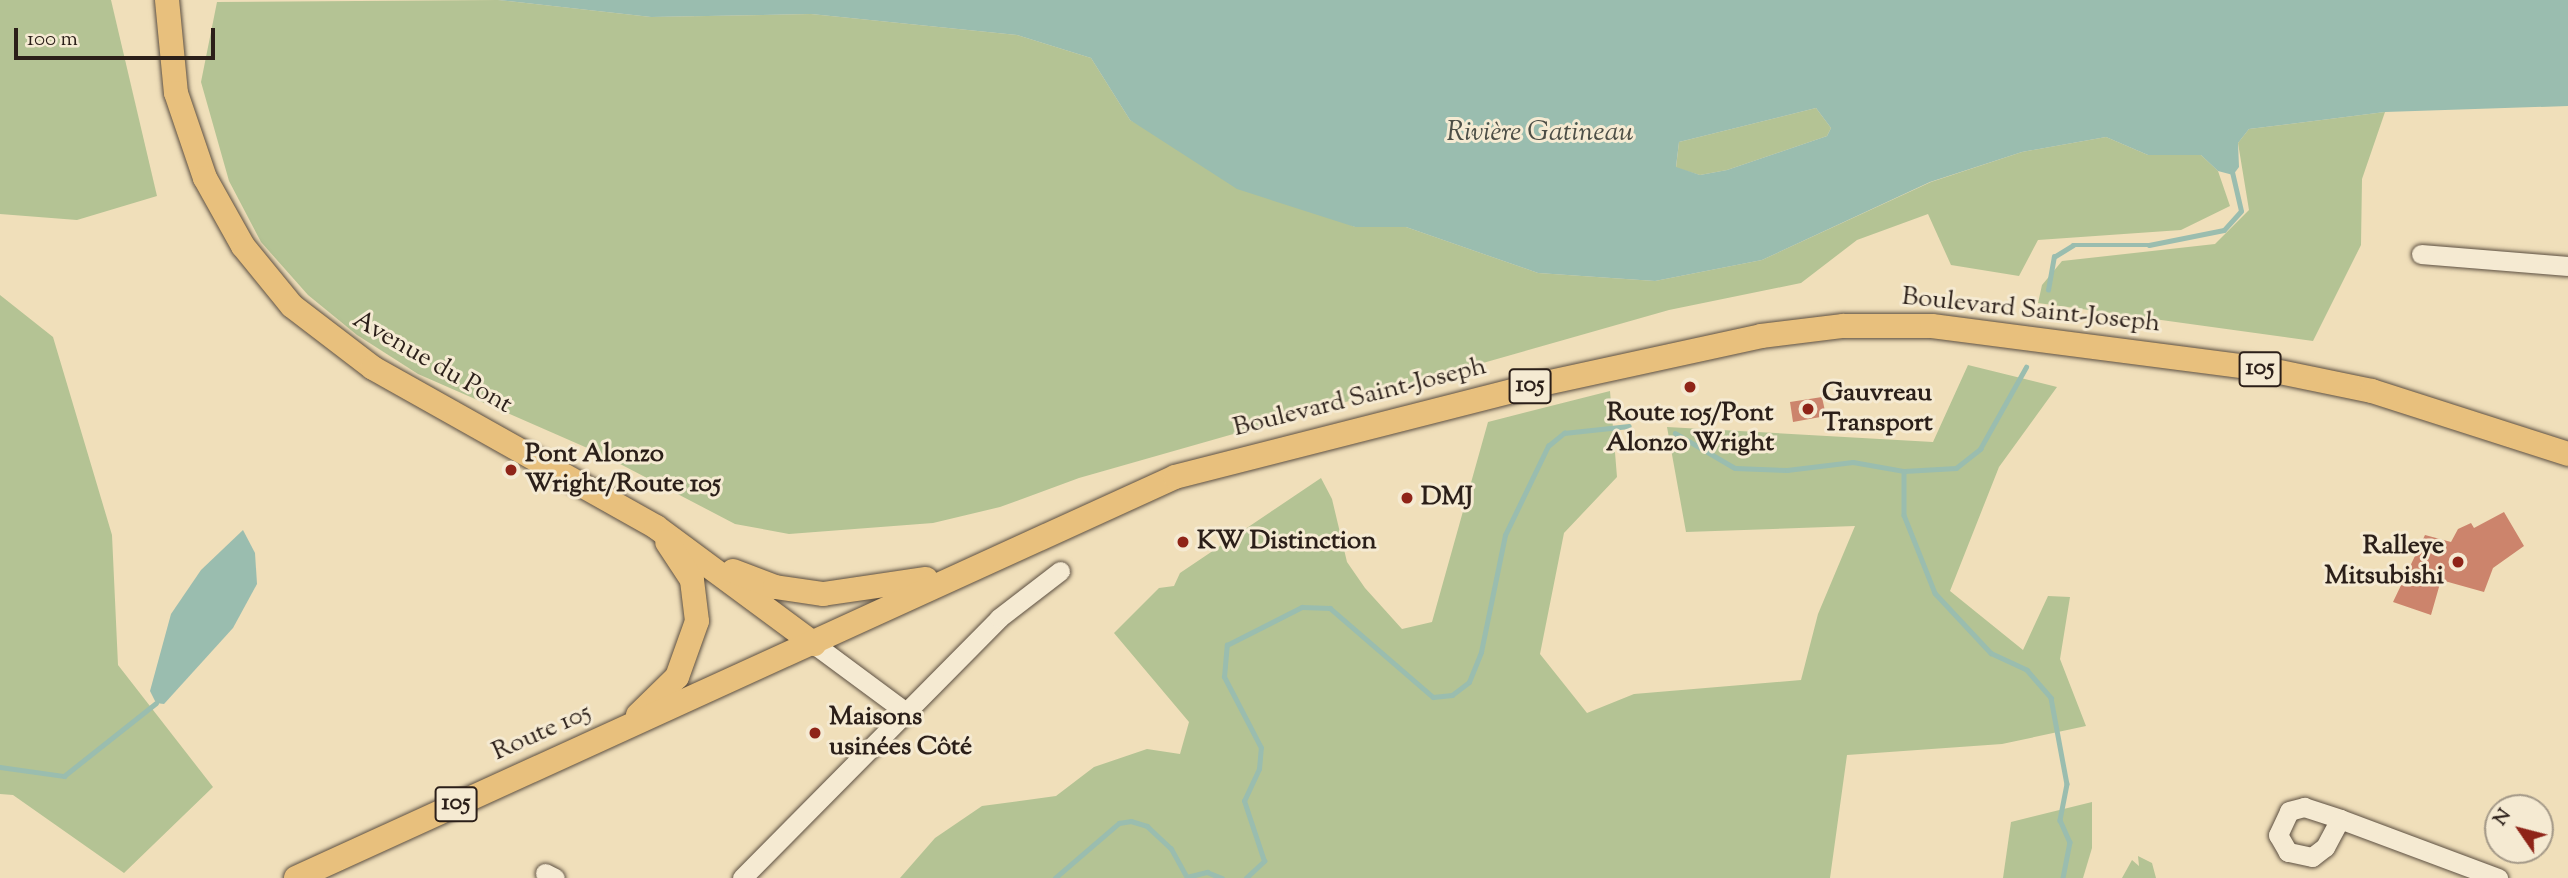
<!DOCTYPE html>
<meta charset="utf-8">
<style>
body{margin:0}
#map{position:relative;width:2568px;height:878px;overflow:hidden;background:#f0dfba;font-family:"Sorts Mill Goudy",serif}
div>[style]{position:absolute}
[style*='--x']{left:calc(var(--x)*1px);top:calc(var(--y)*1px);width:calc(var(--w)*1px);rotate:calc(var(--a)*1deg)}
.green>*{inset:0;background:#b4c394}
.water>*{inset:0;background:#9abdaf}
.stream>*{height:4.5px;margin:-2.25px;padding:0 2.25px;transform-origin:2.25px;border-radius:2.25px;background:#9abdaf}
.building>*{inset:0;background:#cc846c}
.roads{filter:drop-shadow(0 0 2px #5c4f41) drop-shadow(0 0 2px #5c4f41)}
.minor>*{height:19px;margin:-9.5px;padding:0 9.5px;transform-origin:9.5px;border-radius:9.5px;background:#f5ead2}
.major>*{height:24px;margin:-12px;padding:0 12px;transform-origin:12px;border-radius:12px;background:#e8c07d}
.dots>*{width:19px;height:19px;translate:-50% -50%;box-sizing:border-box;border:4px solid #f5ead2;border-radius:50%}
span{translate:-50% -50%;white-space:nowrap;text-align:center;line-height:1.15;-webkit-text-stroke:6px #f5ead2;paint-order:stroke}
.shield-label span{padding:2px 5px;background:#f5ead2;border:2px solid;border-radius:5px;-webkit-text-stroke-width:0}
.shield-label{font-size:24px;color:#2b1f19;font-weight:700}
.street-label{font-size:26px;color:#2b1f19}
.poi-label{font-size:26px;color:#2b1f19;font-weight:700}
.left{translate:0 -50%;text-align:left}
.right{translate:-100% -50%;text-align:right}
.water-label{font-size:28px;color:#4c4e46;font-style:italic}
.north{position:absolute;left:2484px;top:794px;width:70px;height:70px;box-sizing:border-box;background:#f5ead2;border:2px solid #a49988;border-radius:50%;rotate:305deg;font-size:19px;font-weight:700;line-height:28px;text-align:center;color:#2b1f19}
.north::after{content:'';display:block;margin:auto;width:24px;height:32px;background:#8f2418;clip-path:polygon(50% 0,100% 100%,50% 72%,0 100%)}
.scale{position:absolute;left:14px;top:28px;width:201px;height:32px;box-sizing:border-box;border:4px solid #2b1f19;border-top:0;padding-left:9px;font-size:21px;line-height:24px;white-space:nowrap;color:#2b1f19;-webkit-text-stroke:5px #f5ead2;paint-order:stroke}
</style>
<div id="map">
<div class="green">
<i style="clip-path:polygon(0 0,111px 0,157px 196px,77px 220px,0 214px)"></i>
<i style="clip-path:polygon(498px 0,651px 17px,811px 14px,1017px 35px,1091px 58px,1130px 120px,1355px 227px,1406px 227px,1538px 273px,1655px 281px,1762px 260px,1931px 182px,2022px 152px,2106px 137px,2148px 155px,2201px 155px,2218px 171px,2230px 206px,2181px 230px,2038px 240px,2019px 276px,1951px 265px,1928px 214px,1857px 240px,1801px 283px,1669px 310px,1079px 478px,1000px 507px,933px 523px,789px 534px,735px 524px,601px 454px,418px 374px,357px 335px,308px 295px,261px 242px,229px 181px,201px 82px,217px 2px)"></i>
<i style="clip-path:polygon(1816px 108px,1831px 128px,1827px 136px,1727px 170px,1700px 175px,1676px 168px,1679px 142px)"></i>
<i style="clip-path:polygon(2385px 112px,2362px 179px,2361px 245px,2313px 341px,2038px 303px,2042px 285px,2062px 261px,2215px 244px,2249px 210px,2238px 143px,2249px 129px)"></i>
<i style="clip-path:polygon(0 295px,53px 337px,112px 535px,118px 665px,213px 787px,124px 873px,13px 795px,0 794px)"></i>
<i style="clip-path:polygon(1968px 365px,2057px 387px,1999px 467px,1950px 591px,2023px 650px,2048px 596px,2070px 597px,2060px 659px,2086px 726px,2002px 744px,1847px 755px,1830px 878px,900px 878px,935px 838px,982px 806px,1056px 796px,1094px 767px,1147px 749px,1180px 754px,1189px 722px,1114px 633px,1159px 588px,1174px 586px,1180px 573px,1321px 478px,1332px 499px,1347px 562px,1365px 588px,1402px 629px,1432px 622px,1488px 422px,1610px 391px,1617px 477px,1564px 533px,1540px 654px,1587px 713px,1634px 694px,1801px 680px,1818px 614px,1855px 526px,1686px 532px,1667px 427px,1933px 442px)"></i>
<i style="clip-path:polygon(2092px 802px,2092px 848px,2083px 878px,2003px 878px,2011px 822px)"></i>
<i style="clip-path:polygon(2138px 856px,2152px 863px,2156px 878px,2122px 878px,2132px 860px,2139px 866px)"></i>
</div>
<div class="water">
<i style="clip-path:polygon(evenodd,498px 0,2568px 0,2568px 106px,2385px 112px,2249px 129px,2238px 143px,2239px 167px,2233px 175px,2218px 171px,2201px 155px,2148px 155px,2106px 137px,2022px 152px,1930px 182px,1762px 260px,1655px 281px,1538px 273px,1406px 227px,1355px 227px,1237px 189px,1130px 120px,1091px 58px,1017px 35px,811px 14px,651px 17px,498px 0,1816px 108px,1831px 128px,1827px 136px,1727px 170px,1700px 175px,1676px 167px,1679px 142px,1816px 108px)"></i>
<i style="clip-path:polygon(243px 530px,255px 553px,257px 584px,233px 628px,164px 704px,156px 703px,150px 691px,171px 614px,201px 570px)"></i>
</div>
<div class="stream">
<i style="--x:2048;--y:290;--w:34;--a:-80"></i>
<i style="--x:2054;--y:257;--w:22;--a:-32"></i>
<i style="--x:2073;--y:245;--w:76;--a:0"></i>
<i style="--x:2149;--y:245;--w:76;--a:-11.3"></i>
<i style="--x:2224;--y:230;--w:25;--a:-48"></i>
<i style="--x:2241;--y:211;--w:40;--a:-103"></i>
<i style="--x:1675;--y:433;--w:69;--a:30.3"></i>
<i style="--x:1735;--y:468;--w:52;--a:2.2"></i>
<i style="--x:1787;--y:470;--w:66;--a:-6.9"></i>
<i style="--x:1853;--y:462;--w:52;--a:10"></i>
<i style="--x:1904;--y:471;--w:52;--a:-3.3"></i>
<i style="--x:1956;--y:468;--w:31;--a:-38"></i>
<i style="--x:1980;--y:449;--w:94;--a:-60.7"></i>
<i style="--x:1904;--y:471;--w:44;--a:90"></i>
<i style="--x:1904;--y:515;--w:84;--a:68.3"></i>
<i style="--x:1935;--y:593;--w:82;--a:47"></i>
<i style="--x:1991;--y:653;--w:40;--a:25"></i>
<i style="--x:2027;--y:670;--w:37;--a:49"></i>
<i style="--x:2051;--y:698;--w:87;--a:79.5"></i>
<i style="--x:2067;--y:784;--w:37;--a:101"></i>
<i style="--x:2060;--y:820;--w:24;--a:66"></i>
<i style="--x:2070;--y:842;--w:37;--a:101"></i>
<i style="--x:0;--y:767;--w:65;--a:8"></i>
<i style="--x:64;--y:776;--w:117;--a:-38.4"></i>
<i style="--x:1055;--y:878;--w:84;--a:-40.7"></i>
<i style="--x:1119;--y:823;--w:12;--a:-9"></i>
<i style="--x:1131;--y:821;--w:17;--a:17"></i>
<i style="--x:1147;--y:826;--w:33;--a:43"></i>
<i style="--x:1171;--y:848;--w:33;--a:61"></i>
<i style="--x:1187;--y:877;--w:21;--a:-14"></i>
<i style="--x:1207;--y:872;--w:16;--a:22"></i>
<i style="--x:1246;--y:878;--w:25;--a:-43"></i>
<i style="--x:1264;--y:861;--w:63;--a:-108.4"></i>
<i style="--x:1244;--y:801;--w:35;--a:-65"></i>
<i style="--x:1259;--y:769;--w:21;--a:-85"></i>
<i style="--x:1261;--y:748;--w:80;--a:-117.5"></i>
<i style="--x:1224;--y:677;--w:32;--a:-85"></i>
<i style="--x:1227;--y:645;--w:84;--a:-26.9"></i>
<i style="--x:1302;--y:607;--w:28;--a:2"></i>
<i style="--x:1330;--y:608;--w:136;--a:40.8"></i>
<i style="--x:1433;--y:697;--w:19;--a:-6"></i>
<i style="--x:1452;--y:695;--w:21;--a:-37"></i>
<i style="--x:1469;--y:682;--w:32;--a:-68"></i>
<i style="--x:1481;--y:652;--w:119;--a:-78.4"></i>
<i style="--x:1505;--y:535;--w:99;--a:-64.2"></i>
<i style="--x:1548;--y:446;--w:21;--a:-39"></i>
<i style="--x:1564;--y:433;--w:65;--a:-6.1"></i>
</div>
<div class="building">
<i style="clip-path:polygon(1822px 397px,1826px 416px,1793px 422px,1790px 402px)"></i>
<i style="clip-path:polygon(2504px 512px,2524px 546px,2493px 568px,2484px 592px,2441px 580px,2431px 615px,2393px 602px,2425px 535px,2451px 542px,2458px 529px,2471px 523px,2474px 528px)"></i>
</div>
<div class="roads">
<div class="minor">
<i style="--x:2421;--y:254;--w:147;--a:4.7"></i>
<i style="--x:814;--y:644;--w:114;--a:36.5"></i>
<i style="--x:2340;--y:819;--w:32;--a:118"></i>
<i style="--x:2325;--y:847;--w:16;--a:142"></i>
<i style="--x:2312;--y:857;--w:25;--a:-168"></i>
<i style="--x:2288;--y:852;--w:20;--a:-120"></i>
<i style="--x:2278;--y:835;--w:26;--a:-65"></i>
<i style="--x:2289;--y:811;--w:16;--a:-15"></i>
<i style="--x:2304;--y:807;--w:38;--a:18"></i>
<i style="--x:2340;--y:819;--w:169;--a:20.5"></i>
<i style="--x:545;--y:873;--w:11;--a:27"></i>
<i style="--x:742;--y:878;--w:366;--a:-45.3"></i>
<i style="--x:999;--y:618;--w:77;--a:-37.6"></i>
</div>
<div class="major">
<i style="--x:167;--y:0;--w:93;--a:84.5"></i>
<i style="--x:176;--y:93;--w:90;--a:71.2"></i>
<i style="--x:205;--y:178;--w:78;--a:60.8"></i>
<i style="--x:243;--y:246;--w:77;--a:50.8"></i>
<i style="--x:292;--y:306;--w:102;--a:37.4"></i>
<i style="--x:373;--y:368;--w:325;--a:29.3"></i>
<i style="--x:656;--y:527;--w:197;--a:36.5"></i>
<i style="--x:733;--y:571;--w:45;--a:20.9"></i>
<i style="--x:775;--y:587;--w:49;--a:8.3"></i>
<i style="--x:823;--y:594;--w:104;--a:-8.3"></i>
<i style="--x:638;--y:715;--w:54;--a:-44.3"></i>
<i style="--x:677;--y:677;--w:59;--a:-70.3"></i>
<i style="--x:697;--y:621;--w:41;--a:-97"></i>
<i style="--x:692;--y:580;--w:45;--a:-123.3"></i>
<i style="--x:296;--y:878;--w:966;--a:-24.52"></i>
<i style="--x:1175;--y:477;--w:368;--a:-14.3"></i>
<i style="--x:1532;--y:386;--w:234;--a:-12.3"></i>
<i style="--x:1761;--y:336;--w:83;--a:-7"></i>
<i style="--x:1843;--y:326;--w:89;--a:0"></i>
<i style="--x:1932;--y:326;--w:341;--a:7.4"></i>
<i style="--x:2270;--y:370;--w:104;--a:11.6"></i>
<i style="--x:2372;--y:391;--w:206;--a:17.8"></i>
</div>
</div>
<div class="dots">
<i style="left:1690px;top:387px;background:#8f2418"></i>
<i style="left:1808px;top:409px;background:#8f2418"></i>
<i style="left:511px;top:470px;background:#8f2418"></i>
<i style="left:1407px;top:498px;background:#8f2418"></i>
<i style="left:1183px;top:542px;background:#8f2418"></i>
<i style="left:2458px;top:562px;background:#8f2418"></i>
<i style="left:815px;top:733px;background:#8f2418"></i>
</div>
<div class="shield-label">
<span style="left:2260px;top:369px">105</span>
<span style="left:1530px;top:386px">105</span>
<span style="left:456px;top:804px">105</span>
</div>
<div class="street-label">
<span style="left:2031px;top:311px;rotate:6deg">Boulevard Saint-Joseph</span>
<span style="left:432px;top:363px;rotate:30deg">Avenue du Pont</span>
<span style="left:1360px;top:398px;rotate:-14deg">Boulevard Saint-Joseph</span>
<span style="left:542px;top:733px;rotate:-24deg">Route 105</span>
</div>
<div class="poi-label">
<span class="left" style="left:1822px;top:409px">Gauvreau<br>Transport</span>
<span style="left:1690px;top:429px">Route 105/Pont<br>Alonzo Wright</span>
<span class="left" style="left:525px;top:470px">Pont Alonzo<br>Wright/Route 105</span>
<span class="left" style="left:1421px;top:498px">DMJ</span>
<span class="left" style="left:1197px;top:542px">KW Distinction</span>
<span class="right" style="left:2444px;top:562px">Ralleye<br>Mitsubishi</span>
<span class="left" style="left:829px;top:733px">Maisons<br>usinées Côté</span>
</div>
<div class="water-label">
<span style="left:1540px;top:133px">Rivière Gatineau</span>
</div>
<div class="north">N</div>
<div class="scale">100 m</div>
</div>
